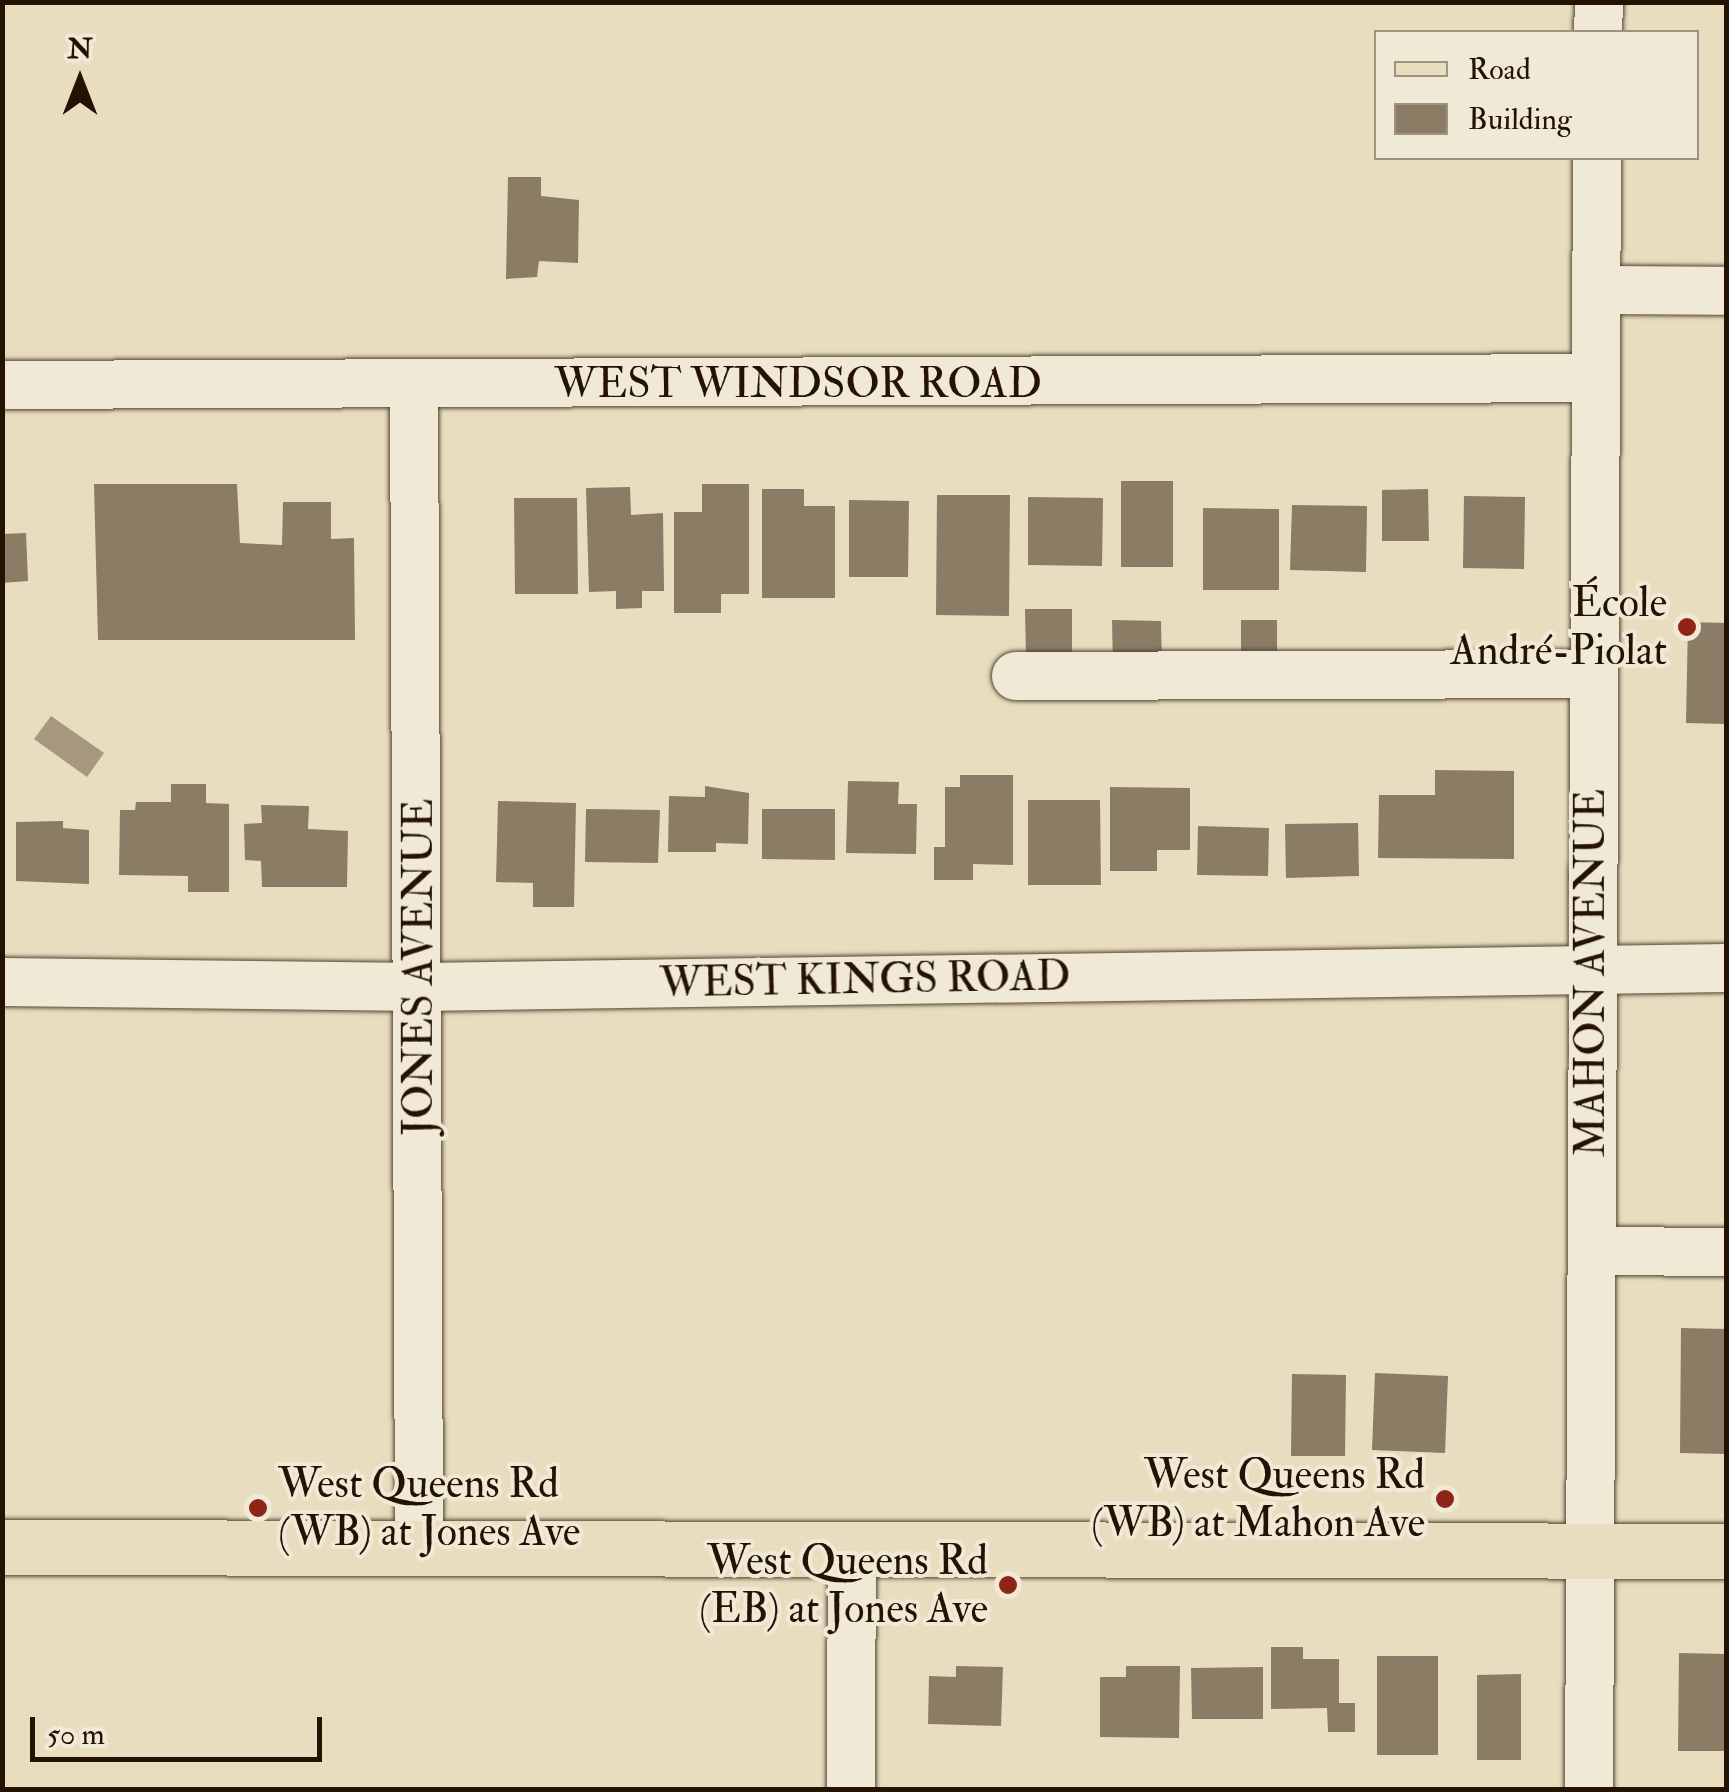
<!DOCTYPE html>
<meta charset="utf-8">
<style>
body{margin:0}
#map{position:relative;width:1729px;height:1792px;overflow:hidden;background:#e8ddbf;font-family:"IM FELL Double Pica",serif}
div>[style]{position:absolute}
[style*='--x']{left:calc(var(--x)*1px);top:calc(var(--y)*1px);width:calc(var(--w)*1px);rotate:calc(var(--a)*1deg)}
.water>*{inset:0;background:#a5987f}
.building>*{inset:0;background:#8a7c65}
.roads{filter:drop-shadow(0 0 2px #554532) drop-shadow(0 0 2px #554532)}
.minor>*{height:48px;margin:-24px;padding:0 24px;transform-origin:24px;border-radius:24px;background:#f0e9d5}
.major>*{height:55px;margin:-27.5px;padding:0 27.5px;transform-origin:27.5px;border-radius:27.5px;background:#e8ddbf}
.dots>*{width:28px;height:28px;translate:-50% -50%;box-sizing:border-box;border:5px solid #f0e9d5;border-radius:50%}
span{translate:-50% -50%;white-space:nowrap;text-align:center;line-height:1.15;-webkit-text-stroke:8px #f0e9d5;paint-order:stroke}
.street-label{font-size:42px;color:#241203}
.poi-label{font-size:42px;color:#241203}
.right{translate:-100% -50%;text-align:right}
.left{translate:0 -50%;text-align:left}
.frame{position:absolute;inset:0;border:5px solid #241203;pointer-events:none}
.legend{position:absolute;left:1374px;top:30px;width:325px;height:130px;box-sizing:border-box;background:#f0e9d5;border:2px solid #9e9381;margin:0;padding:12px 18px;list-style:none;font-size:30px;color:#241203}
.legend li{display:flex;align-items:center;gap:20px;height:50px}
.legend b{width:50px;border:2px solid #9e9381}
.north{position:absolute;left:30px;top:30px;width:100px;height:100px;-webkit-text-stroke:8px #f0e9d5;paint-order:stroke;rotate:0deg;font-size:28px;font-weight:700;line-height:40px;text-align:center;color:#241203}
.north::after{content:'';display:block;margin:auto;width:35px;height:45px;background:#241203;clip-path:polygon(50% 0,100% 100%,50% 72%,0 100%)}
.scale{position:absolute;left:30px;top:1717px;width:292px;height:45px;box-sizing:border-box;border:5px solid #241203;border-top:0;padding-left:12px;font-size:30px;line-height:35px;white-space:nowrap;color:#241203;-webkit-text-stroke:8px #f0e9d5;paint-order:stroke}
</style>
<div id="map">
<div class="water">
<i style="clip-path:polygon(51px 716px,104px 753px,87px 777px,34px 739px)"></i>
</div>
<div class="building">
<i style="clip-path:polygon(508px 177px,541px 177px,541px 196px,579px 200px,578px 263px,539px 261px,537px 277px,506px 279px)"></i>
<i style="clip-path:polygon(1121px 481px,1173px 481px,1173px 567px,1121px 567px)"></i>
<i style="clip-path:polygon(94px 484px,237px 484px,240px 543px,282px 545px,283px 502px,331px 502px,331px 539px,354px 538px,355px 640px,98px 640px)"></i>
<i style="clip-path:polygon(702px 484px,749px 484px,749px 594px,721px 594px,721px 613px,674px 613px,674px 512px,702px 512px)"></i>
<i style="clip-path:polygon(630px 487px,631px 515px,663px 513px,664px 591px,642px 591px,642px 608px,616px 609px,616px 591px,589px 592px,586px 488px)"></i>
<i style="clip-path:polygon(762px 489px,804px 489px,804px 506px,835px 506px,835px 598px,762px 598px)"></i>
<i style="clip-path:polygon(1428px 489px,1429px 541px,1382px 541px,1382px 490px)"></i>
<i style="clip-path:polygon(937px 495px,1010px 495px,1009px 616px,936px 615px)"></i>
<i style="clip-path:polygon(1464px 496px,1525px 497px,1524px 569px,1463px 568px)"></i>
<i style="clip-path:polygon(1028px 497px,1103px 498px,1102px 566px,1028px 565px)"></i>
<i style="clip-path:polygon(514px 498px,577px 498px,578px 594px,515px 594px)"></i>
<i style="clip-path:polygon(849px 500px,909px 501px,908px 577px,849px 577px)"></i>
<i style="clip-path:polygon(1292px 505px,1367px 506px,1366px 572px,1290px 570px)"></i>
<i style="clip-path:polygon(1203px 508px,1279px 509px,1279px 590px,1203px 590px)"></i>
<i style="clip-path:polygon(26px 533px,28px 581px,2px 583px,2px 534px)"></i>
<i style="clip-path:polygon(1025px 609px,1072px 609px,1072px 657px,1026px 657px)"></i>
<i style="clip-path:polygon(1112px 620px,1161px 621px,1162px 668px,1113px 669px)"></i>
<i style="clip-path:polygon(1241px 620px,1277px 620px,1277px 671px,1241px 671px)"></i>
<i style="clip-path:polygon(1688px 622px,1726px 623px,1726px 724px,1686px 723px)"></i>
<i style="clip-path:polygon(1435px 770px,1514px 771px,1514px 859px,1378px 858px,1379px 795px,1435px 795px)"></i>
<i style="clip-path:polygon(960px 775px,1013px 775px,1013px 865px,973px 864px,973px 880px,934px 880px,934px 847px,945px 847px,945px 787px,960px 787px)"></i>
<i style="clip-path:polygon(848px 781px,899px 782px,898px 804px,917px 804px,916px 854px,846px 853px)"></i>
<i style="clip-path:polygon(171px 784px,206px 784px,206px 803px,229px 804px,229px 892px,188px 892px,188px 876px,119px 875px,120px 810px,135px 810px,136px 802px,171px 802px)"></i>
<i style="clip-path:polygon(705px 786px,749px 793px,748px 844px,716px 843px,716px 852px,668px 852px,669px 796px,705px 797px)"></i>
<i style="clip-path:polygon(1110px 787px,1190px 788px,1190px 850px,1157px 850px,1157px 871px,1110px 871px)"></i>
<i style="clip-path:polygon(1028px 800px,1100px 800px,1101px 885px,1028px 885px)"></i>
<i style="clip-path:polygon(498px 801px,576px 803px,574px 907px,533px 907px,533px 883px,496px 882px)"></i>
<i style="clip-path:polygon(261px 805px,309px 806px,308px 829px,348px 831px,347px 887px,262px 887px,261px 861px,245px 860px,244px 824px,262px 823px)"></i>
<i style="clip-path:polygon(586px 809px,660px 810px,658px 863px,585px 862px)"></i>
<i style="clip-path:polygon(762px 809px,835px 809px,835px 860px,762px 859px)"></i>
<i style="clip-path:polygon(63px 821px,63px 828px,89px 830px,89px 884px,16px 881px,16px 822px)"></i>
<i style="clip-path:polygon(1358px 823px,1359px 876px,1286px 878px,1285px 824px)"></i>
<i style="clip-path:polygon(1198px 826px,1269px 828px,1268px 876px,1197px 875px)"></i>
<i style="clip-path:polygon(1681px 1328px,1726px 1329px,1726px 1454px,1680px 1453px)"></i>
<i style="clip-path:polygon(1375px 1373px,1448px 1376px,1445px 1453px,1372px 1450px)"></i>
<i style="clip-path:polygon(1292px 1374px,1346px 1375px,1345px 1456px,1291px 1456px)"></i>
<i style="clip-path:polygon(1271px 1647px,1303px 1647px,1303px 1659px,1339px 1659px,1339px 1703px,1355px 1703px,1355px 1732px,1328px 1732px,1327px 1708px,1271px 1709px)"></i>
<i style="clip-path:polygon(1679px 1653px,1726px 1654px,1726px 1751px,1678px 1751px)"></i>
<i style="clip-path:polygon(1377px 1656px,1438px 1656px,1438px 1755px,1377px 1755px)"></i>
<i style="clip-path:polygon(956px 1666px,1003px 1667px,1001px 1726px,928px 1724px,929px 1676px,956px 1677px)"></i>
<i style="clip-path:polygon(1126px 1666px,1180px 1666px,1179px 1738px,1100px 1737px,1100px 1677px,1126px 1677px)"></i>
<i style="clip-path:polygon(1263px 1667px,1263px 1719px,1192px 1719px,1191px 1668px)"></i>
<i style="clip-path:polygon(1521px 1674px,1521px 1760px,1477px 1760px,1477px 1675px)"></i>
</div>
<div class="roads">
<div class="minor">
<i style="--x:1598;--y:32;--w:30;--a:-88"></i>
<i style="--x:1596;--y:290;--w:130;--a:0.4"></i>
<i style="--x:2;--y:385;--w:1592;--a:-0.25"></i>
<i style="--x:414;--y:386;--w:1162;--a:89.75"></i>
<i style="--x:1016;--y:676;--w:575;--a:-0.2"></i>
<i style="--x:2;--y:982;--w:418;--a:0.7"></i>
<i style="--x:420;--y:987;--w:1306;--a:-0.83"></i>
<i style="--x:1592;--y:1251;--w:134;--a:0.4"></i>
<i style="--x:851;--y:1790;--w:239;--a:-89.8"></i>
<i style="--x:1589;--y:1790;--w:1632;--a:-89.72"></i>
</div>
<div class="major">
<i style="--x:2;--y:1547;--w:1724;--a:0.13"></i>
</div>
</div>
<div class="dots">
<i style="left:1687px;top:627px;background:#8f2418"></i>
<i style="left:1445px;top:1499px;background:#8f2418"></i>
<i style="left:258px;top:1508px;background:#8f2418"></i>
<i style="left:1008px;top:1585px;background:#8f2418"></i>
</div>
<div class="street-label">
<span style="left:798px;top:384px">WEST WINDSOR ROAD</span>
<span style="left:419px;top:967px;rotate:-90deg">JONES AVENUE</span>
<span style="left:1591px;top:973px;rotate:-90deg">MAHON AVENUE</span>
<span style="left:865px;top:980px;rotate:-1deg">WEST KINGS ROAD</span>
</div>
<div class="poi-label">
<span class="right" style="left:1667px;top:627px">École<br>André-Piolat</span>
<span class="right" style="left:1425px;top:1499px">West Queens Rd<br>(WB) at Mahon Ave</span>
<span class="left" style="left:278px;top:1508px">West Queens Rd<br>(WB) at Jones Ave</span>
<span class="right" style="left:988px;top:1585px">West Queens Rd<br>(EB) at Jones Ave</span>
</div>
<div class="frame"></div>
<ul class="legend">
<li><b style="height:12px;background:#e8ddbf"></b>Road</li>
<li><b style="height:28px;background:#8a7c65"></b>Building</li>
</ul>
<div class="north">N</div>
<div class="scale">50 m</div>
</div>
